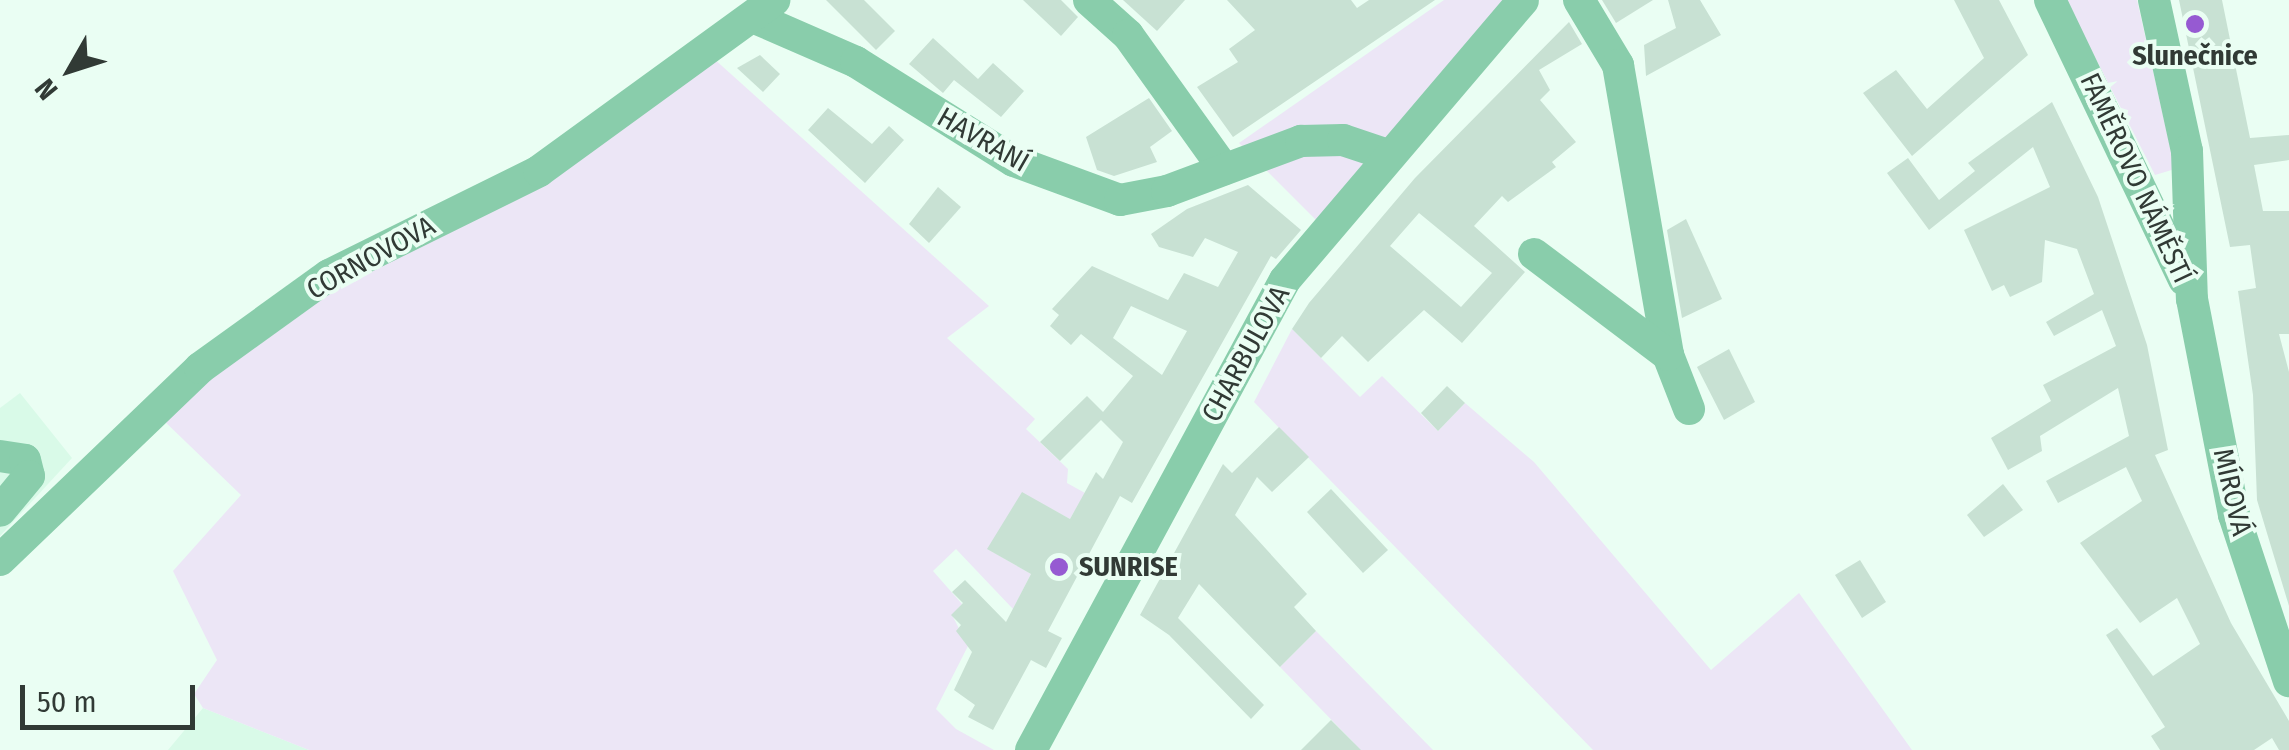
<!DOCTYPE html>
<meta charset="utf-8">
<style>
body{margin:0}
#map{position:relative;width:2289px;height:750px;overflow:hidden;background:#eafef3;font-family:"Fira Sans Condensed",sans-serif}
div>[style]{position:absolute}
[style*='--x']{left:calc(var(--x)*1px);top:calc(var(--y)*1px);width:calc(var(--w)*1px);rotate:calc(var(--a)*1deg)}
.built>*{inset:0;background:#d9fae8}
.green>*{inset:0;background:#ece6f6}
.building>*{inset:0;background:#c8e1d3}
.minor>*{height:32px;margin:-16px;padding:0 16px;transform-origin:16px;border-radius:16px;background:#89cdab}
.dots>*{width:28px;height:28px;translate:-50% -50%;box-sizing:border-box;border:5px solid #eafef3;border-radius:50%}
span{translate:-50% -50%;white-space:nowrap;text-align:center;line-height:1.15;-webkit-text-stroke:8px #eafef3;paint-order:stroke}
.poi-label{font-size:28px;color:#313a35;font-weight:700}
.left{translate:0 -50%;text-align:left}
.street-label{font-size:28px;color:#313a35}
.north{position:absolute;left:20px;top:20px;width:100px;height:100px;-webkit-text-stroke:8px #eafef3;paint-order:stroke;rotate:231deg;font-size:28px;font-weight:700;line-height:40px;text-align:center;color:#313a35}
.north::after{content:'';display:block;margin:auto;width:35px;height:45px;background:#313a35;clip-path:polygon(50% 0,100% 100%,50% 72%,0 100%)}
.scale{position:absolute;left:20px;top:685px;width:175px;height:45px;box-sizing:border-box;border:5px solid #313a35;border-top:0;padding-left:12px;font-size:30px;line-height:35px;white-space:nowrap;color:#313a35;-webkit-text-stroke:8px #eafef3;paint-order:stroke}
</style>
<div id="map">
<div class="built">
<i style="clip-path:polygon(20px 393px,72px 458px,0 536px,0 408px)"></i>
<i style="clip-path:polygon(203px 708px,309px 750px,168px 750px)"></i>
</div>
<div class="green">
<i style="clip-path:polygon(1444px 0,1509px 0,1319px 223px,1239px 143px)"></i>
<i style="clip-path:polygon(2066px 0,2137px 0,2175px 169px,2155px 175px)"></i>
<i style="clip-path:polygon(712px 57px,989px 306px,947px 338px,1035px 419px,1026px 429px,1068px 469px,1067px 483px,1085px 493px,1070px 519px,1022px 493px,988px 549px,1031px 574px,1013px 609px,956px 549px,933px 571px,962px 604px,952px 615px,968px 646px,936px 709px,956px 729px,994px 750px,309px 750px,203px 708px,194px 694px,217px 660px,173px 571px,241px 495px,160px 417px,289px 314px)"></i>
<i style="clip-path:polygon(1292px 329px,1360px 397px,1382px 376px,1438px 431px,1465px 403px,1534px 462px,1711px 670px,1799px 593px,1912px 750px,1593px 750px,1254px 402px)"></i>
<i style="clip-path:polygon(1316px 631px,1433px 750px,1348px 750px,1354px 743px,1280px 667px)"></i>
</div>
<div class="building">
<i style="clip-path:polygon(826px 0,864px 0,895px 31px,876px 50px)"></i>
<i style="clip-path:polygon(1023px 0,1061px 0,1078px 17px,1061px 36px)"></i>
<i style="clip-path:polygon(1123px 0,1185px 0,1157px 31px)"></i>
<i style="clip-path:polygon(1227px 0,1351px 0,1357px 8px,1369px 0,1435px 0,1233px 137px,1197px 87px,1238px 62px,1229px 49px,1255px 30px)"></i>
<i style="clip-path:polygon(1602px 0,1653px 0,1616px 23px)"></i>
<i style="clip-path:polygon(1668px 0,1700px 0,1721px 35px,1646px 76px,1644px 45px,1676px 28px)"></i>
<i style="clip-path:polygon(1954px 0,1999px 0,2028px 55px,1912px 156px,1863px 93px,1896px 70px,1927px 109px,1984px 58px)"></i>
<i style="clip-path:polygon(2179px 0,2222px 0,2250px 138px,2289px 135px,2289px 160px,2254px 165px,2263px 211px,2289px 211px,2289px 334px,2279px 334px,2289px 372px,2289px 606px,2257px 500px,2253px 395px,2238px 291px,2256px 288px,2250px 245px,2230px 247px)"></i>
<i style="clip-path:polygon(evenodd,1569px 22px,1582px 44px,1539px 70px,1550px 90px,1540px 100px,1576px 142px,1552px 162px,1556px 167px,1508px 202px,1502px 196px,1474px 226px,1525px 272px,1462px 343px,1424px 310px,1368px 362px,1342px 336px,1321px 358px,1292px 329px,1309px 303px,1415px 178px,1569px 22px,1419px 213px,1492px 273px,1461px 307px,1390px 246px,1419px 213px)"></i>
<i style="clip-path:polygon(933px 38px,978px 79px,993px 63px,1024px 91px,1001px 117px,954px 80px,943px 93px,909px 64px)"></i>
<i style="clip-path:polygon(760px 55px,780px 74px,763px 92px,737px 68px)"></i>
<i style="clip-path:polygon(1149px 98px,1172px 131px,1150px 147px,1157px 162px,1114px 176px,1097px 170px,1086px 137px)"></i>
<i style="clip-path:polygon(2052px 102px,2098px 197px,2147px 345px,2168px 450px,2155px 455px,2231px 623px,2289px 721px,2289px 750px,2279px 750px,2272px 738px,2254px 750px,2160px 750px,2151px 736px,2165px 727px,2106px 635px,2117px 628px,2153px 676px,2200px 644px,2177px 598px,2140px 623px,2080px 543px,2142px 501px,2126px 467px,2058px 503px,2046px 481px,2129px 436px,2118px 388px,2040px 436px,2042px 451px,2008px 470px,1991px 438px,2051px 401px,2043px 385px,2116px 346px,2102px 310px,2054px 336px,2046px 322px,2094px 294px,2077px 249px,2045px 240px,2042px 282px,2010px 297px,2004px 285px,1992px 291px,1964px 230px,2050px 187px,2033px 147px,1929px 230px,1887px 173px,1908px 158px,1939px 200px,1975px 171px,1968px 163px)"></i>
<i style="clip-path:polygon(828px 108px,872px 144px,889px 126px,904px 140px,865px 183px,808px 130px)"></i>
<i style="clip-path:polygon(evenodd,1248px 185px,1301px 230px,1276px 259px,1271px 256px,1132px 503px,1120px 496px,1048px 631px,1062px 638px,1046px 668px,1031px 660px,993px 730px,968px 717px,975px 705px,954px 690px,972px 652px,956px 631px,961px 625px,951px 615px,963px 603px,952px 592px,965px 580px,1006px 622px,1031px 574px,987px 549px,1022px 492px,1070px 519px,1096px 472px,1103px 479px,1123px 442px,1101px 420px,1060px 461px,1040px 442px,1087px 396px,1103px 412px,1133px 376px,1081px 334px,1071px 345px,1050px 326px,1059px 315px,1052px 309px,1092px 266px,1168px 300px,1184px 273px,1218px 287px,1238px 252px,1205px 238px,1193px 257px,1159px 247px,1151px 234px,1187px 209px,1248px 185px,1131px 306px,1187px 331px,1162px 375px,1113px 338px,1131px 306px)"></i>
<i style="clip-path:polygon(938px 187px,961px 207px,929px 243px,909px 224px)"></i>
<i style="clip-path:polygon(1686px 219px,1722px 299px,1682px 318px,1667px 230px)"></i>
<i style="clip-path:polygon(1729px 349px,1755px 402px,1724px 420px,1697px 367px)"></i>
<i style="clip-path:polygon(1447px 386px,1465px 403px,1438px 431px,1421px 413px)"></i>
<i style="clip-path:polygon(1279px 427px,1309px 457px,1272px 492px,1257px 477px,1235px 515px,1307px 594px,1294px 607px,1316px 631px,1280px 667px,1199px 584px,1178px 618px,1264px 705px,1251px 719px,1169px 635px,1140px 615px,1223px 464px,1232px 473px)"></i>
<i style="clip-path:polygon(2003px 484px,2023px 510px,1984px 537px,1967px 515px)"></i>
<i style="clip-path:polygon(1331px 489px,1388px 550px,1363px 573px,1307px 512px)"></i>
<i style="clip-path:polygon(1860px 560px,1886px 602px,1862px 618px,1835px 575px)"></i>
<i style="clip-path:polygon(1331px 720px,1361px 750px,1301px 750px)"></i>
</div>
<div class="minor">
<i style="--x:1089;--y:0;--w:52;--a:41.9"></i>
<i style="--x:1128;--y:35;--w:165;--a:54.4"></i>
<i style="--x:1579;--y:0;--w:76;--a:59"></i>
<i style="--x:1618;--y:65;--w:294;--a:80.2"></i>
<i style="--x:1668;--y:355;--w:58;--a:68.7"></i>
<i style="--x:2050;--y:0;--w:310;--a:64.4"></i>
<i style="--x:2154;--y:0;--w:155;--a:77.7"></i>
<i style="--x:2187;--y:151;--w:148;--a:88.1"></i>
<i style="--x:2192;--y:299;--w:220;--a:79"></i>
<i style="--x:2234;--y:515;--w:175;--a:71.7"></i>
<i style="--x:755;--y:18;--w:110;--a:23.5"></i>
<i style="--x:856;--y:62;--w:186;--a:32.1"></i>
<i style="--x:1014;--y:161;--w:113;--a:20.2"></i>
<i style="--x:1120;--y:200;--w:48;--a:-10.8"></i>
<i style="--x:1167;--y:191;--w:143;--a:-20.5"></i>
<i style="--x:1301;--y:141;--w:42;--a:-1.4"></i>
<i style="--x:1343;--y:140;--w:47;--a:18.4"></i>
<i style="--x:1534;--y:254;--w:168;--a:37"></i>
<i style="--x:0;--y:456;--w:25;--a:9"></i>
<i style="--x:25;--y:460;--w:16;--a:76"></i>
<i style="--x:29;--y:476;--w:45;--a:129.6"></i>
<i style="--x:0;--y:560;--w:277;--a:-43.8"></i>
<i style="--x:200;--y:368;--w:159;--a:-35.8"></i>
<i style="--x:329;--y:275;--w:234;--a:-26.3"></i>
<i style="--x:539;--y:171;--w:291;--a:-36"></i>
<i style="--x:1031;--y:750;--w:534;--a:-61.61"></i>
<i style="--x:1285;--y:280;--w:367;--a:-49.6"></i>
</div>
<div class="dots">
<i style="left:2195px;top:24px;background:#965ad2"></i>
<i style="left:1059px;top:567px;background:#965ad2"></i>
</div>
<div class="poi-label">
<span style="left:2195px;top:56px">Slunečnice</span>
<span class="left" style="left:1079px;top:567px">SUNRISE</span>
</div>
<div class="street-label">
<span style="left:983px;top:140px;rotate:30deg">HAVRANÍ</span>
<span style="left:2136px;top:178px;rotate:65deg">FAMĚROVO NÁMĚSTÍ</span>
<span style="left:371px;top:258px;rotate:-29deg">CORNOVOVA</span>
<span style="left:1246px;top:354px;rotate:-61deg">CHARBULOVA</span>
<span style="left:2232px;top:492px;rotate:77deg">MÍROVÁ</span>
</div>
<div class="north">N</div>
<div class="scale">50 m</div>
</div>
